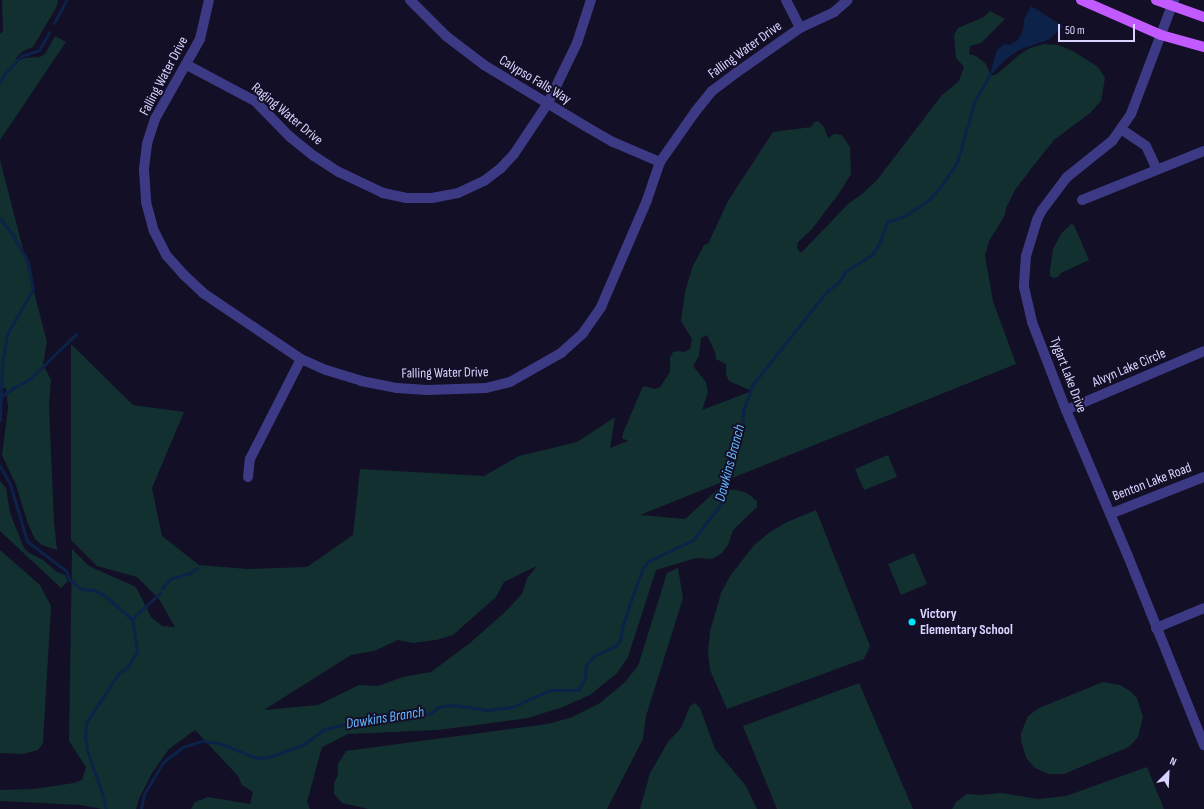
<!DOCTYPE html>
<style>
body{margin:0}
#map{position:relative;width:1204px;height:809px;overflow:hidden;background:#130f26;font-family:"Sofia Sans Condensed",sans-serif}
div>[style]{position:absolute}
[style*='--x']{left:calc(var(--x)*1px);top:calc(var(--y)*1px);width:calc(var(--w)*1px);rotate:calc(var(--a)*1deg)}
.green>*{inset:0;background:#12302f}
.water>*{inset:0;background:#0c2248}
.stream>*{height:3px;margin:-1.5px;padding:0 1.5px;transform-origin:1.5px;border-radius:1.5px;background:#0c2248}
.minor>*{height:10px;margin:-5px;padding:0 5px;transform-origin:5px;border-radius:5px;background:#3d3a85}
.major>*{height:10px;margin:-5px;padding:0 5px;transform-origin:5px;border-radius:5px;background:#c25bff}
.dots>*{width:11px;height:11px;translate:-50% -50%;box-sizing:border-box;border:2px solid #130f26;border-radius:50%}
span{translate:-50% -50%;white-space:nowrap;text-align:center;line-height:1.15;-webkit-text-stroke:4px #130f26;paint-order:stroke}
.street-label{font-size:14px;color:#d9d4ff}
.poi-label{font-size:14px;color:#d9d4ff;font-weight:700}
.left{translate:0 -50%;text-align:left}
.water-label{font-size:15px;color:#62b6ff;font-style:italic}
.north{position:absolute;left:1148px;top:753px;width:40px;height:40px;-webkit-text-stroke:3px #130f26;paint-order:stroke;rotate:24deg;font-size:11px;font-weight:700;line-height:16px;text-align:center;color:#d9d4ff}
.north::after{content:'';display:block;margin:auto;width:14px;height:18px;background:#d9d4ff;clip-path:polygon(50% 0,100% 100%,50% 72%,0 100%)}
.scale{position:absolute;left:1058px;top:24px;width:77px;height:18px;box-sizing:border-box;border:2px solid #d9d4ff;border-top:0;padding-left:5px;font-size:12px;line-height:14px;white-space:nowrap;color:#d9d4ff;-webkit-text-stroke:3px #130f26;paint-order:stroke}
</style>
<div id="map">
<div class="green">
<i style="clip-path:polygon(2px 0,58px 0,57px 6px,33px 47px,23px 51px,16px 58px,19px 61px,24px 58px,40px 57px,45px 54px,55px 36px,66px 42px,0 140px,0 34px,3px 31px)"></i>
<i style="clip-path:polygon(evenodd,990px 11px,1005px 19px,981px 43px,970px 46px,969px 54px,976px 56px,986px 64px,991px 76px,997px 74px,1019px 55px,1030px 48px,1044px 44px,1058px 45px,1073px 51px,1098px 67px,1105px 78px,1101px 101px,1090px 113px,1054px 140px,1034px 165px,1015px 190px,1006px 208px,1005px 215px,989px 241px,985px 256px,993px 301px,1016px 364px,640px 515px,685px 519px,718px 489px,736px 490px,747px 493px,757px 501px,757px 507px,733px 530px,728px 545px,721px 554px,712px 559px,696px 558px,656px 570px,628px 657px,617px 673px,590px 695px,563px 707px,528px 718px,438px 730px,348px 734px,322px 747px,307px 802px,310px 809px,191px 809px,195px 802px,208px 797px,250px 804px,253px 792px,242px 785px,238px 776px,195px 730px,169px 749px,152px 773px,139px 799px,136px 809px,102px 809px,81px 805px,0 801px,0 790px,34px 789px,74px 783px,82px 780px,86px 767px,69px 741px,72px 549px,89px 566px,136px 587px,151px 617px,162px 626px,175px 627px,159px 599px,137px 577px,97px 566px,71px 540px,71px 344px,133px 405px,184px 412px,152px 488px,162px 536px,199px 565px,247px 569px,307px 567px,353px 535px,360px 469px,484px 476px,519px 456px,577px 442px,615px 417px,610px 448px,628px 441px,622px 438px,623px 433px,643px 386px,655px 389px,660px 387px,670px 372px,670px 358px,673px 352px,679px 351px,684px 352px,690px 349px,692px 339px,681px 321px,685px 292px,692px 268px,704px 245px,708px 244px,728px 201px,773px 132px,811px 127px,814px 122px,818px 121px,824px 127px,828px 138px,834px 134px,842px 135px,850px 147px,851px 174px,840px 192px,812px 229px,798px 242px,797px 248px,801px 253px,849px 203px,862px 194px,877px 180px,942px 95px,959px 81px,964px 67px,956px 58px,954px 35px,958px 28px,984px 17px,990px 11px,707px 335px,715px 352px,716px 359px,726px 364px,726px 374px,729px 381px,752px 391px,702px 410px,708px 392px,706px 382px,693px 366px,699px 356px,701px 338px,707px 335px,990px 11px,537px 566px,527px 578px,522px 594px,505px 612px,470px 643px,431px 672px,403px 677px,378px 686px,359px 685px,318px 705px,264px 710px,351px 655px,374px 651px,398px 640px,413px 643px,436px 640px,453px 635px,496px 597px,504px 582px,537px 566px)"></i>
<i style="clip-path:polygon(0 160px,47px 342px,43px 364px,51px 380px,49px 406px,54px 522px,57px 550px,42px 545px,35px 539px,28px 524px,16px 485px,2px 455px,8px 408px,6px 388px,0 387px)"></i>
<i style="clip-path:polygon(1071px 224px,1074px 225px,1089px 260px,1061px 273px,1058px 277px,1053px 278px,1050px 276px,1050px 271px,1053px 249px,1061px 234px)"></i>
<i style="clip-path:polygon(888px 455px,897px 477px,864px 490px,855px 469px)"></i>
<i style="clip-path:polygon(0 481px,6px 488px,10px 513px,24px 548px,29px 553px,43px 560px,57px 572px,65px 575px,68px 581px,61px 588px,0 531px)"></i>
<i style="clip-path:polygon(816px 510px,870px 646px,864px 659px,727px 709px,710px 670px,708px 652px,710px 631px,721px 593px,730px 576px,754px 545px,770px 532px,787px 522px)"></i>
<i style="clip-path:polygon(0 550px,40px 585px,51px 606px,43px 743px,38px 750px,23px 754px,0 753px)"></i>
<i style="clip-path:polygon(914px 553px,927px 584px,901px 595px,888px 564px)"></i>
<i style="clip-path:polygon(678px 568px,683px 598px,646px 716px,643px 739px,607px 809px,368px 809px,342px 803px,334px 794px,334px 783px,338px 775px,338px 764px,346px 751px,547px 724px,570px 718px,600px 703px,625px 682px,638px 666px,667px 573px)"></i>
<i style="clip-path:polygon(1103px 682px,1120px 685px,1130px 691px,1137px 698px,1143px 717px,1138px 737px,1130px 746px,1124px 749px,1064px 774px,1049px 774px,1035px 768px,1026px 758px,1021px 741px,1021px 733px,1028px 716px,1039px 708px)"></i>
<i style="clip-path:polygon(859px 683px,913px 809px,777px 809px,743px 726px)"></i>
<i style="clip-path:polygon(695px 703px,700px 708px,715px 749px,746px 786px,757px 809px,640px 809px,650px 773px,668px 742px,681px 728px,690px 706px)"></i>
<i style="clip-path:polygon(1147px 767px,1164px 809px,952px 809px,956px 802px,967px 794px,979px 795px,1001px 793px,1038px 799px,1066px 796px)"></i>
</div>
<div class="water">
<i style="clip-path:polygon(1031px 6px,1063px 26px,1050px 39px,1019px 50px,1006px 59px,989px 77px,997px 50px,1004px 44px,1010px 45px,1018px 40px,1023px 30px,1024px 20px)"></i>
</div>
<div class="stream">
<i style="--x:54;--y:23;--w:26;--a:-62"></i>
<i style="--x:0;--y:82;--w:7;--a:-63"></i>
<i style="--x:3;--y:76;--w:27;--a:-48"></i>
<i style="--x:21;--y:56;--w:19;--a:-18"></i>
<i style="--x:39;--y:50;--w:20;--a:-60"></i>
<i style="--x:0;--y:218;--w:20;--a:53"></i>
<i style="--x:12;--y:234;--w:32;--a:60"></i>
<i style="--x:28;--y:262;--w:27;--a:80"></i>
<i style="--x:33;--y:289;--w:52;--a:120"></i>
<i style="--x:7;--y:334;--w:31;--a:99"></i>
<i style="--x:2;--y:365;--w:55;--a:92.1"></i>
<i style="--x:2;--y:396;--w:14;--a:-36"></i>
<i style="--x:13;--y:388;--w:21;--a:-29"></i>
<i style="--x:31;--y:378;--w:63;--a:-44.4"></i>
<i style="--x:0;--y:466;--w:21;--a:61"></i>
<i style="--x:10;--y:484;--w:59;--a:73.4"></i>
<i style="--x:27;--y:541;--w:49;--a:37.6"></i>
<i style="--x:66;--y:571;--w:9;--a:69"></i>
<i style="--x:69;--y:579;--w:16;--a:40"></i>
<i style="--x:81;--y:589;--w:12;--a:5"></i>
<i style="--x:93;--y:590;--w:12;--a:24"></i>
<i style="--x:104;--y:595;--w:37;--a:41"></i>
<i style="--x:132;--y:619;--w:33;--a:81"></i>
<i style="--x:137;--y:652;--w:18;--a:124"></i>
<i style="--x:127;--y:667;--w:11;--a:142"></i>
<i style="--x:118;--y:674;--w:59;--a:123.1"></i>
<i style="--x:86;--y:723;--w:14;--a:94"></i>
<i style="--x:85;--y:737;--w:13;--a:81"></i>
<i style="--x:87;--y:750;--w:46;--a:70.8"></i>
<i style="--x:102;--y:793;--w:16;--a:76"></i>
<i style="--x:162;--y:588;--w:12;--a:-48"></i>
<i style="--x:170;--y:579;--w:21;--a:-17"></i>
<i style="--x:190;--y:573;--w:9;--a:-36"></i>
<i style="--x:132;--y:619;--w:38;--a:-43"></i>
<i style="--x:141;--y:809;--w:15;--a:-79"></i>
<i style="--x:144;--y:794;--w:37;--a:-59"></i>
<i style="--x:163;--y:762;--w:25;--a:-37"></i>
<i style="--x:183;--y:747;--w:20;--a:-18"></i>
<i style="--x:202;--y:741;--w:17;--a:7"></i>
<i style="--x:219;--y:743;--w:40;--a:22"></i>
<i style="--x:256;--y:758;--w:13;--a:-4"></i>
<i style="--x:269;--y:757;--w:37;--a:-20"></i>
<i style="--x:304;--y:744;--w:26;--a:-36"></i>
<i style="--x:325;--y:729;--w:16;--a:-14"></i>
<i style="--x:341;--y:725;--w:45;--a:-9"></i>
<i style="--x:385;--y:718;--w:24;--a:-15"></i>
<i style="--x:408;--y:712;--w:11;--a:15"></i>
<i style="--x:419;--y:715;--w:12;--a:-9"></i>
<i style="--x:431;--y:713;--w:9;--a:-41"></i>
<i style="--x:438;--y:707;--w:15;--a:-8"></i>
<i style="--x:453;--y:705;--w:34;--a:8"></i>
<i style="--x:487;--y:710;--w:25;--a:-7"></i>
<i style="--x:512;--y:707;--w:42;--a:-24.1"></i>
<i style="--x:550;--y:690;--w:28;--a:0"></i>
<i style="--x:578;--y:690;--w:14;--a:-60"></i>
<i style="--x:585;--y:678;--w:13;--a:-86"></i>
<i style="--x:586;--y:665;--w:12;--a:-48"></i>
<i style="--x:594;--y:656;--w:23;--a:-25"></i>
<i style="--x:615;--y:646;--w:8;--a:-50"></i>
<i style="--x:620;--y:640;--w:12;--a:-81"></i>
<i style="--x:622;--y:628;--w:23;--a:-72"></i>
<i style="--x:629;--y:606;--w:38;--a:-70"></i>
<i style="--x:642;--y:570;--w:9;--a:-58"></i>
<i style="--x:647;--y:562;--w:51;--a:-25.6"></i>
<i style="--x:693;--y:540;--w:49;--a:-52.4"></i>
<i style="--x:723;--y:501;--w:44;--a:-76.9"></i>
<i style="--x:733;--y:458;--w:28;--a:-72"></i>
<i style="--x:742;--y:431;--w:21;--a:-87"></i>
<i style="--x:743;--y:410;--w:28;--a:-69"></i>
<i style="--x:753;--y:384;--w:119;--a:-51.5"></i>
<i style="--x:827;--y:291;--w:15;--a:-37"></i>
<i style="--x:839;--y:282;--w:13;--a:-58"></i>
<i style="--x:846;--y:271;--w:31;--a:-32"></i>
<i style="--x:872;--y:255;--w:13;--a:-58"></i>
<i style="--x:879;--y:244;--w:23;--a:-70"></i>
<i style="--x:887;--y:222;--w:18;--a:-19"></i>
<i style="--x:904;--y:216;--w:13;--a:-32"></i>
<i style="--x:915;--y:209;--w:18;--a:-34"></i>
<i style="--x:930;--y:199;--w:17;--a:-50"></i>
<i style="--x:941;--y:186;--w:29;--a:-56"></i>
<i style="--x:957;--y:162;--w:65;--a:-73.8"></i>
<i style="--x:975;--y:100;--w:30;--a:-60"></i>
</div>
<div class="minor">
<i style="--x:209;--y:0;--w:40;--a:103"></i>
<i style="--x:200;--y:39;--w:92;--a:119.4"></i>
<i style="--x:155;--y:119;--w:26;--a:108"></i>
<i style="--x:147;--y:144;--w:26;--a:97"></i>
<i style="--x:144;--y:170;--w:32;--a:86"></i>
<i style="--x:146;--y:202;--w:30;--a:75"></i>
<i style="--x:154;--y:231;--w:28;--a:63"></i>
<i style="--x:167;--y:256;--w:25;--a:48"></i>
<i style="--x:184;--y:275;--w:26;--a:43"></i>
<i style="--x:203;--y:293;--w:118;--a:34"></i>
<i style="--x:301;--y:359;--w:27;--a:24"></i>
<i style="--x:326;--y:370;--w:37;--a:17"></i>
<i style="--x:361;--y:381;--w:37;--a:11"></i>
<i style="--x:397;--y:388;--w:30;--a:4"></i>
<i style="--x:427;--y:390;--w:59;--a:-1.9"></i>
<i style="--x:486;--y:388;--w:25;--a:-14"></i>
<i style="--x:510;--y:382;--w:59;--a:-29.6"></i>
<i style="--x:561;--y:353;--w:30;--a:-42"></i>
<i style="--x:583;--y:333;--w:32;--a:-55"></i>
<i style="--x:601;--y:307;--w:116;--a:-66.7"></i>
<i style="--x:647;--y:200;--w:40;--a:-71.1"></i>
<i style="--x:660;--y:162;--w:61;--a:-55"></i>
<i style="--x:695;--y:112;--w:27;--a:-51"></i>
<i style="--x:712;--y:91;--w:30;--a:-37"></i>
<i style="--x:736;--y:73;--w:78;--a:-35.1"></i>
<i style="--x:800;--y:28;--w:38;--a:-25"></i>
<i style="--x:834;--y:12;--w:18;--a:-41"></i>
<i style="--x:410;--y:0;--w:51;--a:45"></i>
<i style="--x:446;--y:36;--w:48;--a:37.3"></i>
<i style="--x:484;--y:65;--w:118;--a:31.1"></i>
<i style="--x:585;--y:126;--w:32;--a:30"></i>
<i style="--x:613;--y:142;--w:51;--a:23.1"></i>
<i style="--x:786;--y:0;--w:31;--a:63"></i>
<i style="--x:1174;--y:0;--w:122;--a:110.7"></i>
<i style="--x:1131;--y:114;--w:33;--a:125"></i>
<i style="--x:1112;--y:141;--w:58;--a:141.3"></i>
<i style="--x:1067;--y:177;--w:41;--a:127.1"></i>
<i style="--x:1042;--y:210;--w:11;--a:117"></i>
<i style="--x:1037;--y:220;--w:38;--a:107"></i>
<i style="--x:1026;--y:256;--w:31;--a:94"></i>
<i style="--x:1024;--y:287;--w:36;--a:77"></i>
<i style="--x:1032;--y:322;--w:94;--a:68.9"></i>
<i style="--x:1066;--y:410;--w:159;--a:67"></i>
<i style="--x:1128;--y:556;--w:204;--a:68.1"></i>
<i style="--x:187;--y:65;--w:77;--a:27.9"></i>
<i style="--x:255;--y:101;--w:49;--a:45.8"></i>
<i style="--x:289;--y:136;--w:32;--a:39"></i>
<i style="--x:314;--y:156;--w:30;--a:33"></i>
<i style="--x:339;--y:172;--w:49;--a:25.5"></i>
<i style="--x:383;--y:193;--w:24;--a:12"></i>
<i style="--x:406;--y:198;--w:26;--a:0"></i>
<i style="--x:432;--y:198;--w:26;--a:-11"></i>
<i style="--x:458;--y:193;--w:29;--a:-25"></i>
<i style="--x:484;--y:181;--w:21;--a:-37"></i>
<i style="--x:501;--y:168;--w:19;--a:-47"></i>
<i style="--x:514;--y:154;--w:61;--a:-56.3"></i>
<i style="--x:548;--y:103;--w:67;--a:-64.2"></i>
<i style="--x:577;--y:43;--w:45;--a:-72"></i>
<i style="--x:1121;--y:129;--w:30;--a:34"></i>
<i style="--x:1146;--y:146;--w:26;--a:65"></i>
<i style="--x:1082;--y:200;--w:131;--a:-21.9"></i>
<i style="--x:1066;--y:410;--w:150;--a:-23.1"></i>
<i style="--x:248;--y:477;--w:18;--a:-84"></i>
<i style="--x:250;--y:459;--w:112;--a:-63"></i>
<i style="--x:1110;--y:514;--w:101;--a:-21.5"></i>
<i style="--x:1156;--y:628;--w:52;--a:-22.6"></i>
</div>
<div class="major">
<i style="--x:1081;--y:0;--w:87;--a:23.6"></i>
<i style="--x:1161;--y:35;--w:45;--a:15.6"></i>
<i style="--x:1156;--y:0;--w:51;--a:19.5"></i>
</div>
<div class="dots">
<i style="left:912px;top:622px;background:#00e5ff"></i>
</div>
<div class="street-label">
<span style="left:745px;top:50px;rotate:-36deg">Falling Water Drive</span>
<span style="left:164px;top:76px;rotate:-62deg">Falling Water Drive</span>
<span style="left:535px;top:80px;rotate:31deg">Calypso Falls Way</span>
<span style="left:287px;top:114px;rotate:40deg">Raging Water Drive</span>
<span style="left:1129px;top:368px;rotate:-23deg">Alvyn Lake Circle</span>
<span style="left:445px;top:373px;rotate:-1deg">Falling Water Drive</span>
<span style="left:1068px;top:375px;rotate:69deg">Tygart Lake Drive</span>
<span style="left:1152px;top:482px;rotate:-21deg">Benton Lake Road</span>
</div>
<div class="poi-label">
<span class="left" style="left:920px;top:622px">Victory<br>Elementary School</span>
</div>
<div class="water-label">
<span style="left:730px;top:463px;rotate:-75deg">Dawkins Branch</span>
<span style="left:385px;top:718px;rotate:-9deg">Dawkins Branch</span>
</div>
<div class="north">N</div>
<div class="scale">50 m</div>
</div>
